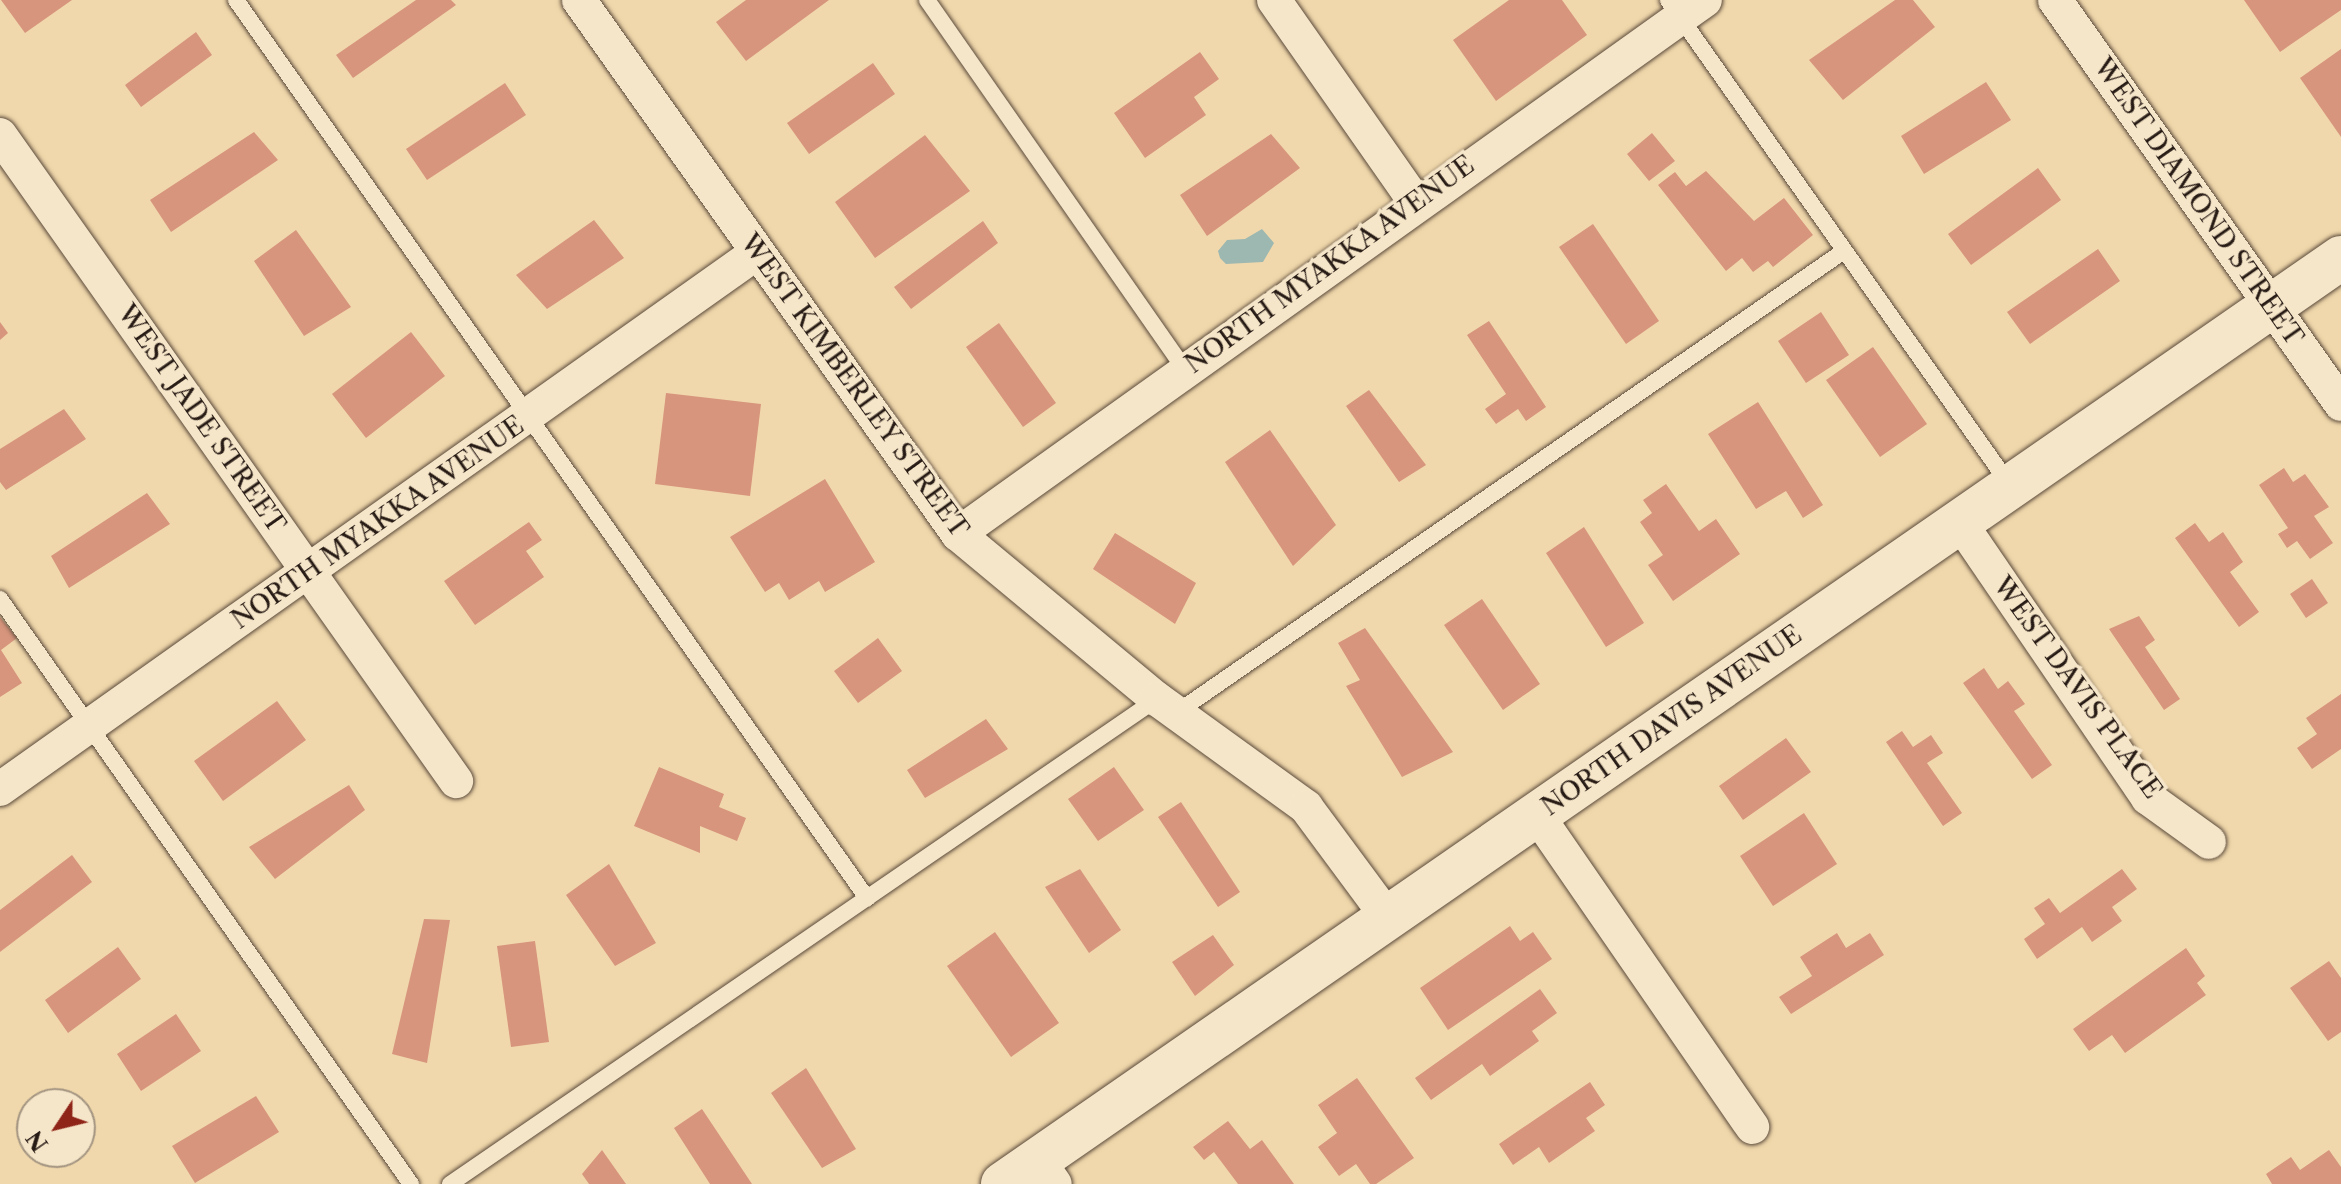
<!DOCTYPE html>
<style>
body{margin:0}
#map{position:relative;width:2341px;height:1184px;overflow:hidden;background:#f1d8ac;font-family:"Libre Caslon Text",serif}
div>[style]{position:absolute}
[style*='--x']{left:calc(var(--x)*1px);top:calc(var(--y)*1px);width:calc(var(--w)*1px);rotate:calc(var(--a)*1deg)}
.water>*{inset:0;background:#9cb8b1}
.building>*{inset:0;background:#d7957d}
.roads{filter:drop-shadow(0 0 2px #5a4a3b) drop-shadow(0 0 2px #5a4a3b)}
.lane>*{height:16px;margin:-8px;padding:0 8px;transform-origin:8px;border-radius:8px;background:#f6e6c9}
.street>*{height:34px;margin:-17px;padding:0 17px;transform-origin:17px;border-radius:17px;background:#f6e6c9}
.secondary>*{height:44px;margin:-22px;padding:0 22px;transform-origin:22px;border-radius:22px;background:#f6e6c9}
span{translate:-50% -50%;white-space:nowrap;text-align:center;line-height:1.15;-webkit-text-stroke:7px #f6e6c9;paint-order:stroke}
.street-label{font-size:26px;color:#271b15}
.north{position:absolute;left:16px;top:1088px;width:80px;height:80px;box-sizing:border-box;background:#f6e6c9;border:2px solid #a39581;border-radius:50%;rotate:235deg;font-size:22px;font-weight:700;line-height:32px;text-align:center;color:#271b15}
.north::after{content:'';display:block;margin:auto;width:28px;height:36px;background:#8f2418;clip-path:polygon(50% 0,100% 100%,50% 72%,0 100%)}
</style>
<div id="map">
<div class="water">
<i style="clip-path:polygon(1262px 229px,1274px 243px,1263px 262px,1226px 264px,1220px 258px,1218px 251px,1227px 240px,1245px 239px)"></i>
</div>
<div class="building">
<i style="clip-path:polygon(1px 0,72px 0,25px 33px)"></i>
<i style="clip-path:polygon(416px 0,451px 0,456px 5px,353px 78px,336px 55px)"></i>
<i style="clip-path:polygon(746px 0,829px 0,746px 61px,716px 22px)"></i>
<i style="clip-path:polygon(1509px 0,1562px 0,1587px 35px,1496px 101px,1453px 40px)"></i>
<i style="clip-path:polygon(1895px 0,1913px 0,1935px 27px,1843px 100px,1809px 60px)"></i>
<i style="clip-path:polygon(2244px 0,2341px 0,2341px 10px,2280px 52px)"></i>
<i style="clip-path:polygon(196px 32px,212px 55px,141px 107px,125px 85px)"></i>
<i style="clip-path:polygon(2341px 49px,2341px 137px,2300px 78px)"></i>
<i style="clip-path:polygon(1200px 52px,1219px 79px,1194px 97px,1206px 115px,1145px 158px,1114px 113px)"></i>
<i style="clip-path:polygon(873px 63px,895px 94px,809px 154px,787px 123px)"></i>
<i style="clip-path:polygon(1986px 82px,2011px 120px,1924px 174px,1901px 136px)"></i>
<i style="clip-path:polygon(505px 83px,526px 115px,427px 180px,406px 149px)"></i>
<i style="clip-path:polygon(254px 132px,278px 160px,171px 232px,150px 200px)"></i>
<i style="clip-path:polygon(1652px 133px,1675px 161px,1649px 181px,1627px 154px)"></i>
<i style="clip-path:polygon(1271px 134px,1300px 168px,1207px 236px,1180px 195px)"></i>
<i style="clip-path:polygon(925px 135px,970px 191px,875px 258px,835px 202px)"></i>
<i style="clip-path:polygon(2038px 168px,2061px 200px,1971px 265px,1948px 234px)"></i>
<i style="clip-path:polygon(1706px 171px,1754px 221px,1784px 198px,1813px 235px,1773px 267px,1768px 261px,1753px 272px,1742px 258px,1726px 271px,1658px 185px,1675px 172px,1686px 186px)"></i>
<i style="clip-path:polygon(594px 220px,624px 258px,547px 309px,516px 275px)"></i>
<i style="clip-path:polygon(983px 221px,998px 243px,911px 309px,894px 287px)"></i>
<i style="clip-path:polygon(1593px 224px,1659px 321px,1626px 344px,1559px 247px)"></i>
<i style="clip-path:polygon(296px 230px,351px 307px,304px 336px,254px 261px)"></i>
<i style="clip-path:polygon(2098px 249px,2120px 281px,2030px 344px,2007px 312px)"></i>
<i style="clip-path:polygon(1821px 312px,1849px 355px,1806px 383px,1778px 341px)"></i>
<i style="clip-path:polygon(1489px 321px,1546px 407px,1526px 421px,1518px 409px,1496px 424px,1485px 409px,1506px 394px,1467px 335px)"></i>
<i style="clip-path:polygon(0 322px,8px 333px,0 340px)"></i>
<i style="clip-path:polygon(999px 323px,1056px 403px,1023px 427px,966px 347px)"></i>
<i style="clip-path:polygon(411px 332px,445px 376px,366px 438px,332px 394px)"></i>
<i style="clip-path:polygon(1873px 347px,1927px 424px,1880px 457px,1826px 380px)"></i>
<i style="clip-path:polygon(1369px 390px,1426px 465px,1399px 482px,1346px 406px)"></i>
<i style="clip-path:polygon(666px 393px,761px 404px,750px 496px,655px 484px)"></i>
<i style="clip-path:polygon(1758px 402px,1823px 505px,1803px 518px,1786px 491px,1756px 509px,1708px 434px)"></i>
<i style="clip-path:polygon(64px 409px,86px 439px,6px 490px,0 482px,0 449px)"></i>
<i style="clip-path:polygon(1270px 430px,1336px 525px,1293px 566px,1225px 462px)"></i>
<i style="clip-path:polygon(2284px 468px,2293px 482px,2305px 474px,2329px 507px,2314px 516px,2333px 543px,2310px 559px,2297px 541px,2287px 548px,2278px 534px,2288px 528px,2259px 485px)"></i>
<i style="clip-path:polygon(825px 479px,875px 562px,825px 592px,819px 581px,789px 600px,779px 583px,765px 592px,730px 537px)"></i>
<i style="clip-path:polygon(1666px 484px,1699px 531px,1716px 519px,1740px 554px,1673px 601px,1648px 565px,1663px 555px,1640px 522px,1652px 513px,1643px 500px)"></i>
<i style="clip-path:polygon(147px 493px,170px 524px,69px 588px,51px 556px)"></i>
<i style="clip-path:polygon(529px 522px,542px 540px,526px 551px,544px 577px,475px 625px,444px 581px)"></i>
<i style="clip-path:polygon(2195px 523px,2209px 542px,2223px 532px,2243px 562px,2230px 572px,2259px 612px,2239px 627px,2175px 538px)"></i>
<i style="clip-path:polygon(1584px 527px,1644px 623px,1606px 647px,1546px 553px)"></i>
<i style="clip-path:polygon(1115px 533px,1196px 583px,1175px 624px,1093px 569px)"></i>
<i style="clip-path:polygon(2312px 579px,2328px 603px,2306px 618px,2290px 594px)"></i>
<i style="clip-path:polygon(1482px 599px,1540px 684px,1503px 710px,1444px 625px)"></i>
<i style="clip-path:polygon(2139px 616px,2155px 640px,2145px 647px,2180px 699px,2164px 710px,2109px 629px)"></i>
<i style="clip-path:polygon(0 617px,17px 638px,1px 650px,22px 683px,0 697px)"></i>
<i style="clip-path:polygon(1365px 628px,1453px 752px,1402px 777px,1346px 686px,1360px 680px,1338px 643px)"></i>
<i style="clip-path:polygon(878px 638px,902px 671px,858px 703px,834px 671px)"></i>
<i style="clip-path:polygon(1984px 668px,1998px 689px,2008px 681px,2025px 704px,2014px 711px,2052px 765px,2032px 779px,1963px 683px)"></i>
<i style="clip-path:polygon(2341px 694px,2341px 749px,2312px 769px,2297px 748px,2317px 734px,2306px 718px)"></i>
<i style="clip-path:polygon(277px 701px,306px 740px,223px 801px,194px 761px)"></i>
<i style="clip-path:polygon(986px 719px,1008px 749px,925px 798px,907px 770px)"></i>
<i style="clip-path:polygon(1902px 731px,1913px 747px,1931px 735px,1943px 753px,1927px 763px,1962px 813px,1943px 826px,1886px 742px)"></i>
<i style="clip-path:polygon(1786px 738px,1811px 772px,1743px 820px,1719px 786px)"></i>
<i style="clip-path:polygon(659px 767px,724px 794px,719px 807px,746px 818px,737px 841px,700px 826px,700px 853px,634px 826px)"></i>
<i style="clip-path:polygon(1114px 767px,1144px 810px,1098px 841px,1068px 799px)"></i>
<i style="clip-path:polygon(349px 785px,365px 810px,275px 879px,249px 847px)"></i>
<i style="clip-path:polygon(1181px 802px,1240px 892px,1218px 907px,1158px 817px)"></i>
<i style="clip-path:polygon(1804px 813px,1837px 864px,1773px 906px,1740px 856px)"></i>
<i style="clip-path:polygon(72px 855px,92px 882px,0 952px,0 910px)"></i>
<i style="clip-path:polygon(609px 864px,656px 943px,615px 966px,566px 895px)"></i>
<i style="clip-path:polygon(1080px 869px,1121px 930px,1089px 953px,1045px 887px)"></i>
<i style="clip-path:polygon(2122px 869px,2137px 889px,2112px 907px,2122px 921px,2092px 942px,2082px 927px,2037px 959px,2024px 939px,2045px 924px,2034px 908px,2049px 898px,2060px 913px)"></i>
<i style="clip-path:polygon(424px 919px,450px 920px,427px 1063px,392px 1054px)"></i>
<i style="clip-path:polygon(1510px 926px,1520px 941px,1533px 932px,1552px 959px,1448px 1030px,1420px 988px)"></i>
<i style="clip-path:polygon(995px 932px,1059px 1023px,1011px 1057px,947px 966px)"></i>
<i style="clip-path:polygon(1837px 933px,1846px 948px,1870px 933px,1884px 955px,1791px 1014px,1779px 997px,1812px 976px,1800px 957px)"></i>
<i style="clip-path:polygon(1213px 935px,1234px 965px,1195px 996px,1172px 962px)"></i>
<i style="clip-path:polygon(535px 941px,549px 1042px,511px 1047px,497px 946px)"></i>
<i style="clip-path:polygon(118px 947px,141px 979px,68px 1033px,45px 1000px)"></i>
<i style="clip-path:polygon(2186px 948px,2205px 976px,2197px 983px,2206px 995px,2125px 1053px,2112px 1035px,2089px 1051px,2073px 1029px)"></i>
<i style="clip-path:polygon(2329px 961px,2341px 978px,2341px 1032px,2328px 1041px,2290px 988px)"></i>
<i style="clip-path:polygon(1540px 989px,1557px 1013px,1532px 1031px,1539px 1041px,1490px 1076px,1482px 1064px,1431px 1100px,1415px 1078px)"></i>
<i style="clip-path:polygon(176px 1014px,201px 1051px,141px 1091px,117px 1054px)"></i>
<i style="clip-path:polygon(806px 1068px,856px 1149px,822px 1168px,771px 1093px)"></i>
<i style="clip-path:polygon(1357px 1078px,1414px 1158px,1376px 1184px,1370px 1184px,1356px 1164px,1339px 1176px,1318px 1147px,1337px 1133px,1318px 1105px)"></i>
<i style="clip-path:polygon(1590px 1082px,1605px 1105px,1586px 1118px,1595px 1131px,1549px 1163px,1539px 1147px,1513px 1165px,1499px 1144px)"></i>
<i style="clip-path:polygon(256px 1096px,279px 1132px,195px 1183px,172px 1146px)"></i>
<i style="clip-path:polygon(702px 1109px,752px 1184px,710px 1184px,674px 1128px)"></i>
<i style="clip-path:polygon(1228px 1121px,1250px 1149px,1262px 1140px,1294px 1184px,1238px 1184px,1214px 1152px,1204px 1160px,1193px 1147px)"></i>
<i style="clip-path:polygon(602px 1150px,626px 1184px,589px 1184px,582px 1174px)"></i>
<i style="clip-path:polygon(2329px 1150px,2341px 1167px,2341px 1184px,2272px 1184px,2266px 1174px,2291px 1157px,2300px 1170px)"></i>
</div>
<div class="roads">
<div class="lane">
<i style="--x:236;--y:0;--w:1098;--a:54.91"></i>
<i style="--x:927;--y:0;--w:451;--a:55.1"></i>
<i style="--x:1668;--y:0;--w:592;--a:54.83"></i>
<i style="--x:0;--y:599;--w:715;--a:54.91"></i>
<i style="--x:1176;--y:713;--w:812;--a:-34.67"></i>
<i style="--x:450;--y:1184;--w:857;--a:-34.45"></i>
</div>
<div class="street">
<i style="--x:579;--y:0;--w:655;--a:54.64"></i>
<i style="--x:958;--y:534;--w:259;--a:39.7"></i>
<i style="--x:1157;--y:699;--w:184;--a:35.9"></i>
<i style="--x:1306;--y:807;--w:139;--a:53.5"></i>
<i style="--x:1274;--y:0;--w:248;--a:55"></i>
<i style="--x:2055;--y:0;--w:495;--a:54.7"></i>
<i style="--x:0;--y:135;--w:791;--a:54.78"></i>
<i style="--x:1959;--y:521;--w:335;--a:55.7"></i>
<i style="--x:2148;--y:798;--w:75;--a:35.8"></i>
<i style="--x:958;--y:534;--w:918;--a:-35.56"></i>
<i style="--x:0;--y:789;--w:925;--a:-35.32"></i>
<i style="--x:1537;--y:815;--w:379;--a:55.4"></i>
<i style="--x:1038;--y:1160;--w:29;--a:55"></i>
</div>
<div class="secondary">
<i style="--x:1003;--y:1184;--w:1627;--a:-34.69"></i>
</div>
</div>
<div class="street-label">
<span style="left:2198px;top:202px;rotate:55deg">WEST DIAMOND STREET</span>
<span style="left:1330px;top:265px;rotate:-36deg">NORTH MYAKKA AVENUE</span>
<span style="left:854px;top:386px;rotate:54deg">WEST KIMBERLEY STREET</span>
<span style="left:201px;top:419px;rotate:55deg">WEST JADE STREET</span>
<span style="left:378px;top:523px;rotate:-35deg">NORTH MYAKKA AVENUE</span>
<span style="left:2077px;top:688px;rotate:54deg">WEST DAVIS PLACE</span>
<span style="left:1672px;top:721px;rotate:-35deg">NORTH DAVIS AVENUE</span>
</div>
<div class="north">N</div>
</div>
